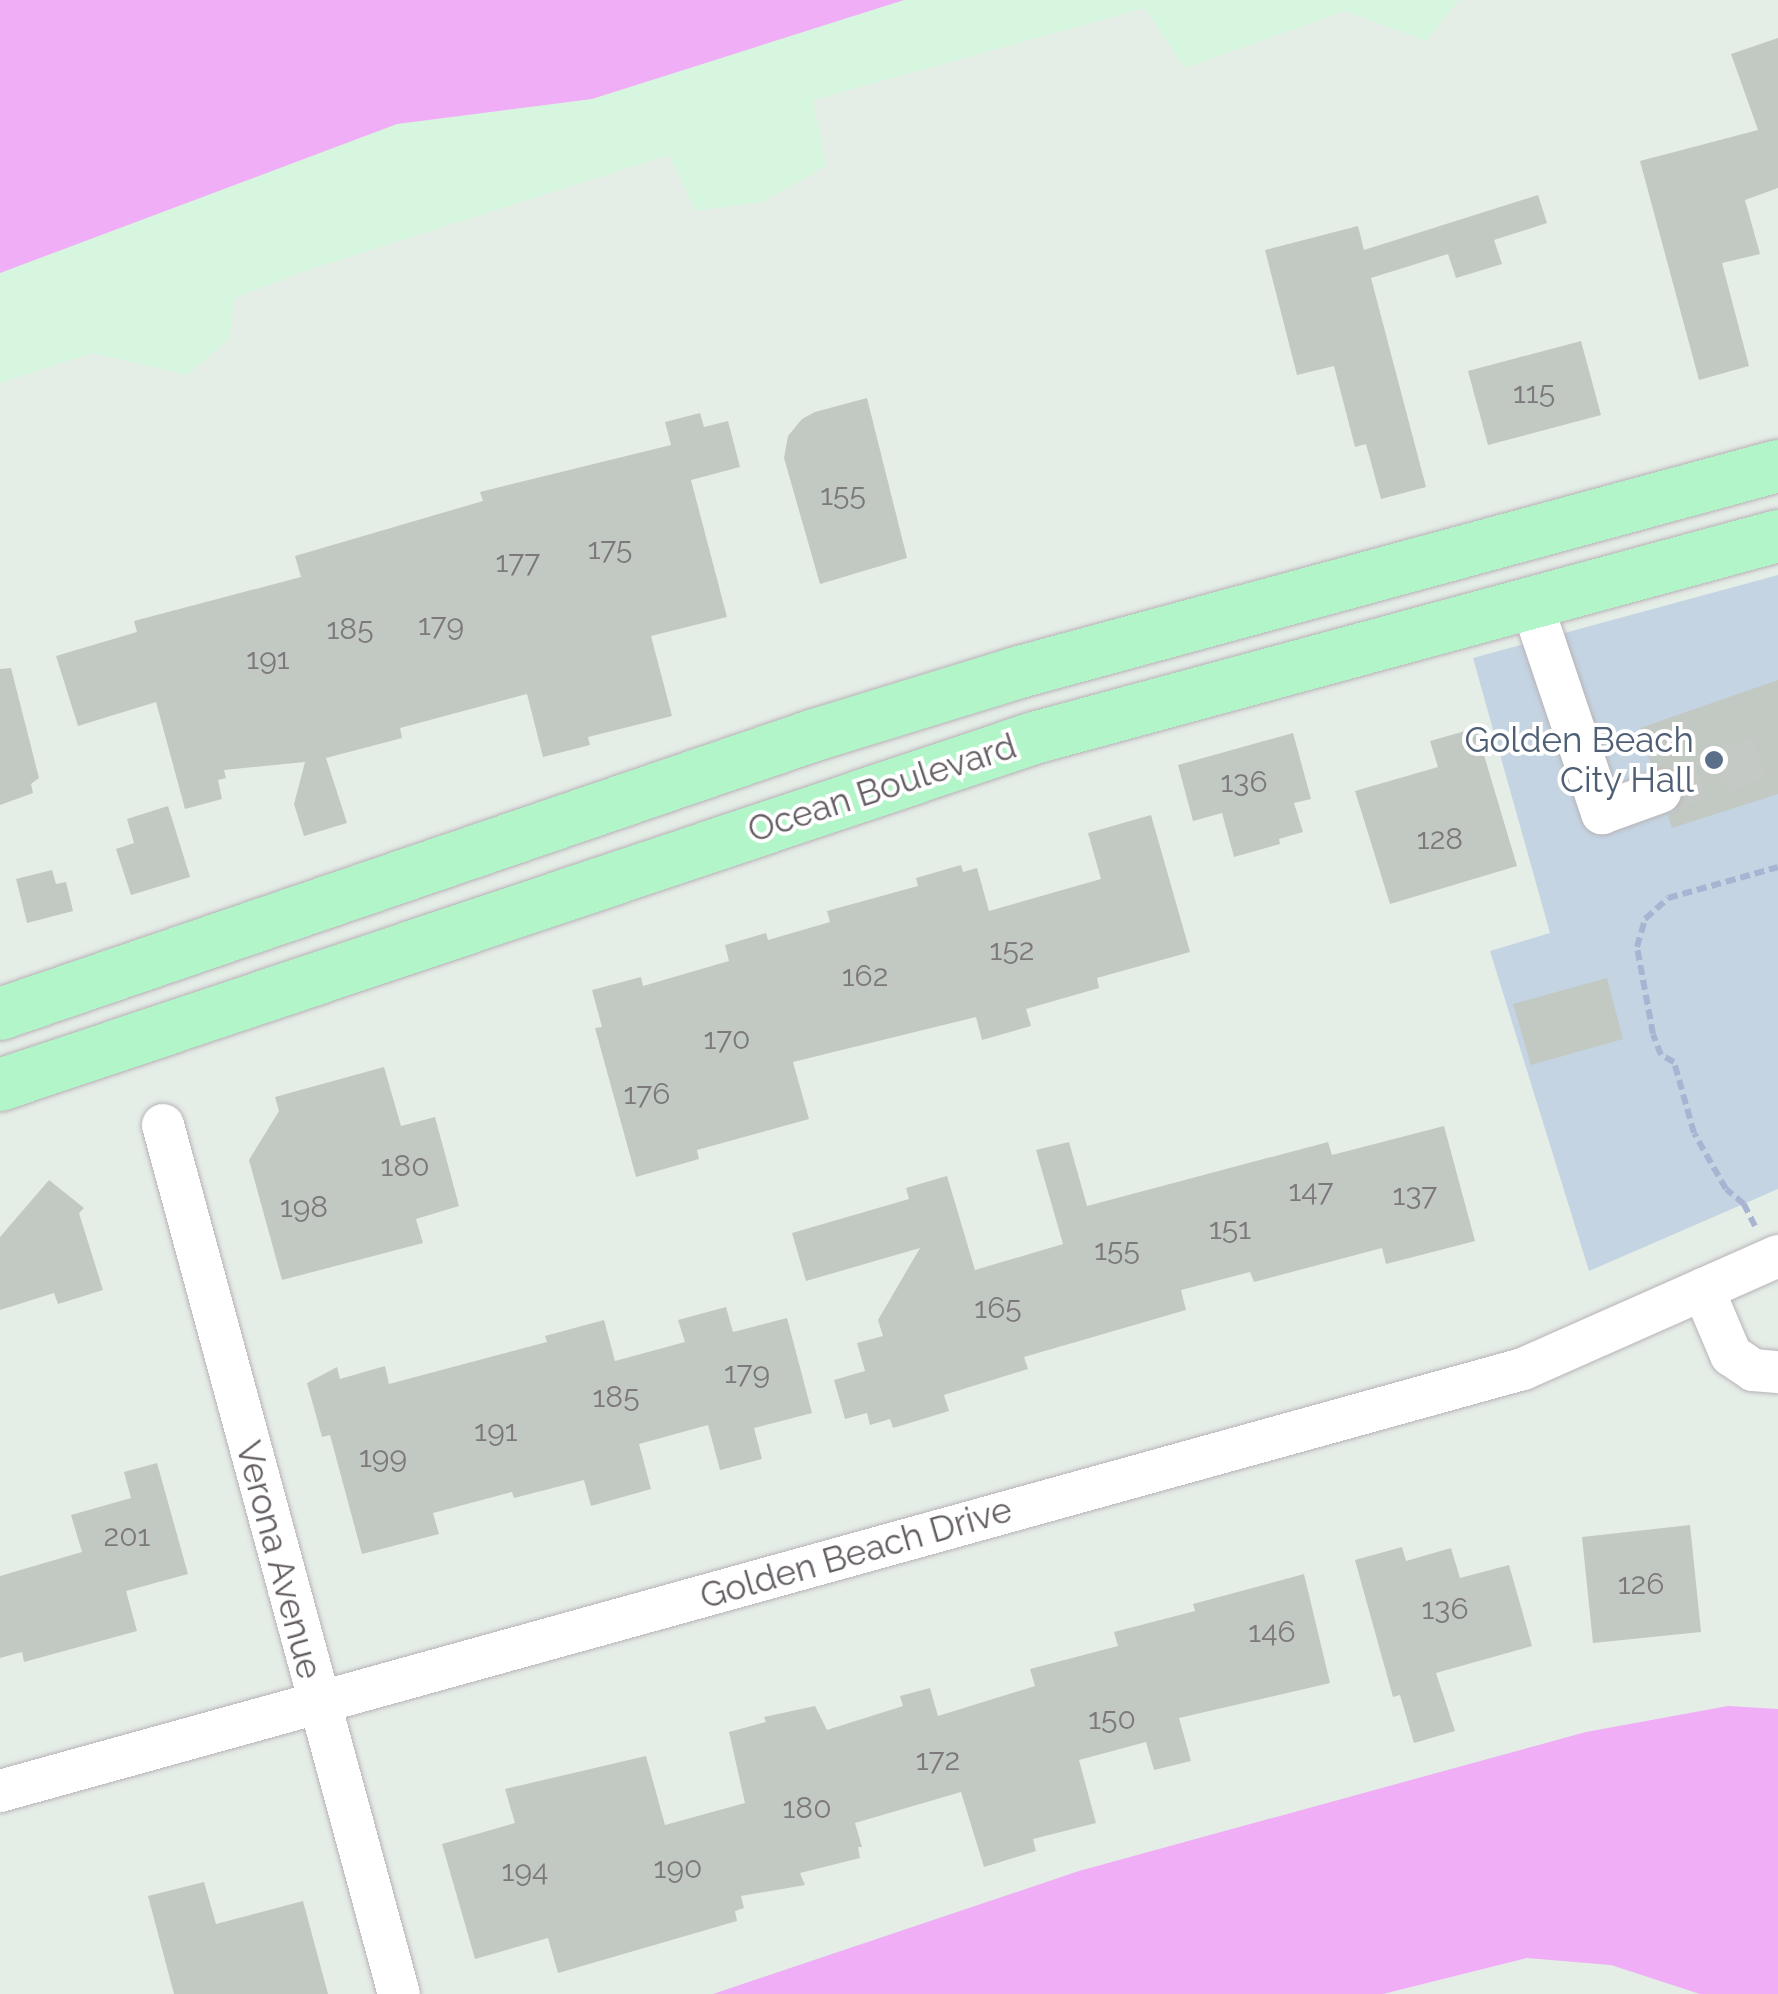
<!DOCTYPE html>
<style>
body{margin:0}
#map{position:relative;width:1778px;height:1994px;overflow:hidden;background:#e5ede7;font-family:Raleway,sans-serif}
div>[style]{position:absolute}
[style*='--x']{left:calc(var(--x)*1px);top:calc(var(--y)*1px);width:calc(var(--w)*1px);rotate:calc(var(--a)*1deg)}
.green>*{inset:0;background:#c4d4e2}
.sand>*{inset:0;background:#d7f6df}
.water>*{inset:0;background:#efaef5}
.building>*{inset:0;background:#c2c9c3}
.minor-tunnel>*{height:42px;margin-top:-21px;transform-origin:0;background:repeating-linear-gradient(90deg,#c5c9c6 0 42px,transparent 0 63px)}
.path>*{height:6px;margin-top:-3px;transform-origin:0;background:repeating-linear-gradient(90deg,#a9b4d2 0 10px,transparent 0 15px)}
.roads{filter:drop-shadow(0 0 2px #b8b2b7) drop-shadow(0 0 2px #b8b2b7)}
.minor>*{height:42px;margin:-21px;padding:0 21px;transform-origin:21px;border-radius:21px;background:#fff}
.major>*{height:52px;margin:-26px;padding:0 26px;transform-origin:26px;border-radius:26px;background:#b2f5c8}
.dots>*{width:28px;height:28px;translate:-50% -50%;box-sizing:border-box;border:5px solid #fff;border-radius:50%}
span{translate:-50% -50%;white-space:nowrap;text-align:center;line-height:1.15;-webkit-text-stroke:8px #fff;paint-order:stroke}
.number-label{font-size:30px;color:#7c787b}
.number-label span{-webkit-text-stroke-width:0}
.service-label{font-size:35px;color:#4e5e75}
.right{translate:-100% -50%;text-align:right}
.street-label{font-size:35px;color:#645d63}
</style>
<div id="map">
<div class="green">
<i style="clip-path:polygon(1778px 575px,1778px 1189px,1589px 1271px,1490px 951px,1550px 933px,1473px 658px)"></i>
</div>
<div class="sand">
<i style="clip-path:polygon(904px 0,1459px 0,1426px 41px,1345px 11px,1185px 68px,1145px 8px,813px 100px,826px 166px,762px 202px,695px 211px,669px 155px,302px 272px,235px 298px,229px 339px,187px 375px,92px 353px,0 383px,0 273px,397px 124px,592px 99px)"></i>
</div>
<div class="water">
<i style="clip-path:polygon(0 0,904px 0,592px 99px,397px 124px,0 273px)"></i>
<i style="clip-path:polygon(1728px 1706px,1778px 1709px,1778px 1994px,1700px 1994px,1611px 1965px,1527px 1958px,1383px 1994px,713px 1994px,1079px 1871px,1586px 1732px)"></i>
</div>
<div class="building">
<i style="clip-path:polygon(1778px 38px,1778px 188px,1745px 200px,1760px 254px,1722px 263px,1749px 366px,1699px 380px,1640px 161px,1758px 130px,1731px 54px)"></i>
<i style="clip-path:polygon(1538px 195px,1547px 223px,1494px 240px,1502px 264px,1456px 278px,1448px 254px,1371px 278px,1426px 487px,1381px 499px,1366px 444px,1355px 447px,1334px 366px,1297px 375px,1265px 250px,1358px 226px,1364px 250px)"></i>
<i style="clip-path:polygon(1581px 341px,1601px 415px,1488px 445px,1468px 371px)"></i>
<i style="clip-path:polygon(867px 398px,907px 558px,820px 584px,784px 458px,788px 436px,802px 419px,815px 412px)"></i>
<i style="clip-path:polygon(700px 413px,704px 427px,728px 421px,740px 467px,691px 480px,727px 617px,651px 636px,672px 716px,588px 737px,590px 745px,543px 757px,527px 694px,400px 728px,402px 738px,326px 758px,347px 823px,304px 836px,294px 804px,305px 762px,224px 770px,226px 778px,218px 780px,222px 799px,185px 809px,156px 702px,78px 726px,56px 656px,137px 632px,134px 621px,301px 577px,295px 556px,483px 501px,480px 492px,671px 445px,665px 422px)"></i>
<i style="clip-path:polygon(11px 668px,39px 778px,31px 784px,33px 793px,0 805px,0 669px)"></i>
<i style="clip-path:polygon(1778px 680px,1778px 794px,1672px 828px,1668px 816px,1680px 807px,1684px 784px,1675px 772px,1652px 768px,1640px 728px)"></i>
<i style="clip-path:polygon(1476px 728px,1517px 866px,1390px 904px,1355px 791px,1438px 767px,1430px 741px)"></i>
<i style="clip-path:polygon(1293px 733px,1311px 799px,1294px 803px,1303px 832px,1279px 839px,1280px 844px,1234px 857px,1222px 813px,1193px 821px,1178px 765px)"></i>
<i style="clip-path:polygon(168px 806px,190px 877px,131px 895px,116px 849px,134px 843px,127px 819px)"></i>
<i style="clip-path:polygon(1151px 815px,1190px 952px,1097px 978px,1099px 988px,1026px 1009px,1031px 1026px,982px 1040px,976px 1017px,793px 1062px,809px 1119px,697px 1150px,699px 1159px,636px 1177px,595px 1028px,602px 1027px,592px 990px,641px 977px,643px 986px,729px 961px,725px 945px,766px 933px,768px 940px,830px 922px,827px 911px,918px 886px,916px 878px,961px 865px,963px 872px,977px 868px,989px 911px,1101px 879px,1088px 833px)"></i>
<i style="clip-path:polygon(52px 870px,56px 884px,66px 882px,73px 911px,27px 923px,16px 879px)"></i>
<i style="clip-path:polygon(1607px 978px,1623px 1039px,1531px 1065px,1513px 1004px)"></i>
<i style="clip-path:polygon(384px 1067px,401px 1126px,435px 1117px,459px 1206px,416px 1219px,423px 1243px,282px 1280px,249px 1160px,279px 1111px,275px 1097px)"></i>
<i style="clip-path:polygon(1444px 1126px,1475px 1241px,1386px 1264px,1382px 1248px,1254px 1282px,1250px 1272px,1181px 1290px,1186px 1310px,1024px 1357px,1028px 1369px,944px 1395px,949px 1411px,893px 1428px,890px 1419px,870px 1425px,867px 1413px,845px 1419px,834px 1380px,865px 1371px,857px 1343px,883px 1336px,878px 1320px,920px 1248px,806px 1281px,792px 1233px,909px 1199px,906px 1188px,947px 1176px,975px 1270px,1063px 1244px,1036px 1150px,1069px 1142px,1087px 1206px,1328px 1142px,1332px 1155px)"></i>
<i style="clip-path:polygon(49px 1180px,84px 1208px,79px 1213px,103px 1290px,58px 1304px,54px 1293px,0 1310px,0 1237px)"></i>
<i style="clip-path:polygon(726px 1307px,733px 1332px,787px 1318px,812px 1413px,754px 1428px,762px 1459px,720px 1470px,708px 1425px,639px 1444px,651px 1489px,591px 1506px,584px 1480px,514px 1498px,512px 1492px,433px 1513px,439px 1534px,362px 1554px,330px 1435px,322px 1437px,307px 1383px,337px 1367px,340px 1379px,385px 1366px,389px 1384px,547px 1342px,545px 1336px,604px 1320px,615px 1361px,685px 1342px,678px 1320px)"></i>
<i style="clip-path:polygon(157px 1463px,188px 1574px,126px 1591px,137px 1631px,24px 1662px,22px 1652px,0 1658px,0 1576px,82px 1552px,71px 1515px,131px 1498px,124px 1472px)"></i>
<i style="clip-path:polygon(1690px 1525px,1701px 1632px,1593px 1643px,1582px 1537px)"></i>
<i style="clip-path:polygon(1402px 1547px,1406px 1561px,1451px 1548px,1460px 1578px,1509px 1565px,1532px 1646px,1436px 1673px,1455px 1731px,1414px 1743px,1400px 1695px,1393px 1697px,1355px 1560px)"></i>
<i style="clip-path:polygon(1304px 1574px,1330px 1683px,1179px 1718px,1191px 1761px,1154px 1770px,1146px 1742px,1079px 1760px,1096px 1823px,1033px 1839px,1036px 1851px,984px 1867px,961px 1792px,855px 1823px,862px 1847px,858px 1847px,860px 1858px,800px 1873px,805px 1885px,741px 1896px,744px 1908px,735px 1911px,737px 1921px,558px 1973px,548px 1938px,475px 1959px,442px 1844px,515px 1823px,505px 1789px,646px 1756px,665px 1825px,745px 1803px,729px 1732px,766px 1722px,764px 1717px,815px 1706px,827px 1730px,903px 1706px,900px 1696px,930px 1688px,938px 1716px,1035px 1686px,1030px 1669px,1118px 1646px,1114px 1632px,1195px 1611px,1193px 1604px)"></i>
<i style="clip-path:polygon(204px 1882px,216px 1924px,303px 1901px,328px 1994px,174px 1994px,148px 1896px)"></i>
</div>
<div class="minor-tunnel">
<i style="--x:1660;--y:792;--w:125;--a:-19.2"></i>
</div>
<div class="path">
<i style="--x:1755;--y:1226;--w:25;--a:-117"></i>
<i style="--x:1744;--y:1204;--w:23;--a:-140"></i>
<i style="--x:1726;--y:1189;--w:64;--a:-119.7"></i>
<i style="--x:1694;--y:1133;--w:74;--a:-105.7"></i>
<i style="--x:1674;--y:1062;--w:15;--a:-152"></i>
<i style="--x:1661;--y:1055;--w:22;--a:-111"></i>
<i style="--x:1653;--y:1034;--w:88;--a:-100.4"></i>
<i style="--x:1637;--y:947;--w:29;--a:-74"></i>
<i style="--x:1645;--y:919;--w:31;--a:-42"></i>
<i style="--x:1668;--y:898;--w:114;--a:-15.7"></i>
</div>
<div class="roads">
<div class="minor">
<i style="--x:1531;--y:602;--w:223;--a:71.4"></i>
<i style="--x:1602;--y:813;--w:62;--a:-19.9"></i>
<i style="--x:163;--y:1125;--w:900;--a:74.81"></i>
<i style="--x:1703;--y:1289;--w:72;--a:67"></i>
<i style="--x:1731;--y:1355;--w:27;--a:34"></i>
<i style="--x:1753;--y:1370;--w:25;--a:5"></i>
<i style="--x:0;--y:1791;--w:1580;--a:-15.49"></i>
<i style="--x:1523;--y:1369;--w:279;--a:-23.9"></i>
</div>
<div class="major">
<i style="--x:0;--y:1014;--w:861;--a:-18.9"></i>
<i style="--x:815;--y:735;--w:210;--a:-17.1"></i>
<i style="--x:1016;--y:673;--w:790;--a:-15.2"></i>
<i style="--x:0;--y:1085;--w:1091;--a:-18.55"></i>
<i style="--x:1034;--y:738;--w:771;--a:-15.19"></i>
</div>
</div>
<div class="dots">
<i style="left:1714px;top:760px;background:#5c6f8a"></i>
</div>
<div class="number-label">
<span style="left:1534px;top:393px">115</span>
<span style="left:843px;top:495px">155</span>
<span style="left:610px;top:549px">175</span>
<span style="left:518px;top:562px">177</span>
<span style="left:441px;top:625px">179</span>
<span style="left:350px;top:629px">185</span>
<span style="left:268px;top:659px">191</span>
<span style="left:1244px;top:782px">136</span>
<span style="left:1440px;top:839px">128</span>
<span style="left:1012px;top:950px">152</span>
<span style="left:865px;top:976px">162</span>
<span style="left:727px;top:1039px">170</span>
<span style="left:647px;top:1094px">176</span>
<span style="left:405px;top:1166px">180</span>
<span style="left:1311px;top:1191px">147</span>
<span style="left:1415px;top:1195px">137</span>
<span style="left:304px;top:1207px">198</span>
<span style="left:1230px;top:1229px">151</span>
<span style="left:1117px;top:1250px">155</span>
<span style="left:998px;top:1308px">165</span>
<span style="left:747px;top:1373px">179</span>
<span style="left:616px;top:1397px">185</span>
<span style="left:496px;top:1431px">191</span>
<span style="left:383px;top:1457px">199</span>
<span style="left:127px;top:1536px">201</span>
<span style="left:1641px;top:1584px">126</span>
<span style="left:1445px;top:1609px">136</span>
<span style="left:1272px;top:1632px">146</span>
<span style="left:1112px;top:1719px">150</span>
<span style="left:938px;top:1760px">172</span>
<span style="left:807px;top:1808px">180</span>
<span style="left:678px;top:1868px">190</span>
<span style="left:525px;top:1871px">194</span>
</div>
<div class="service-label">
<span class="right" style="left:1694px;top:760px">Golden Beach<br>City Hall</span>
</div>
<div class="street-label">
<span style="left:882px;top:788px;rotate:-18deg">Ocean Boulevard</span>
<span style="left:856px;top:1553px;rotate:-16deg">Golden Beach Drive</span>
<span style="left:279px;top:1560px;rotate:75deg">Verona Avenue</span>
</div>
</div>
